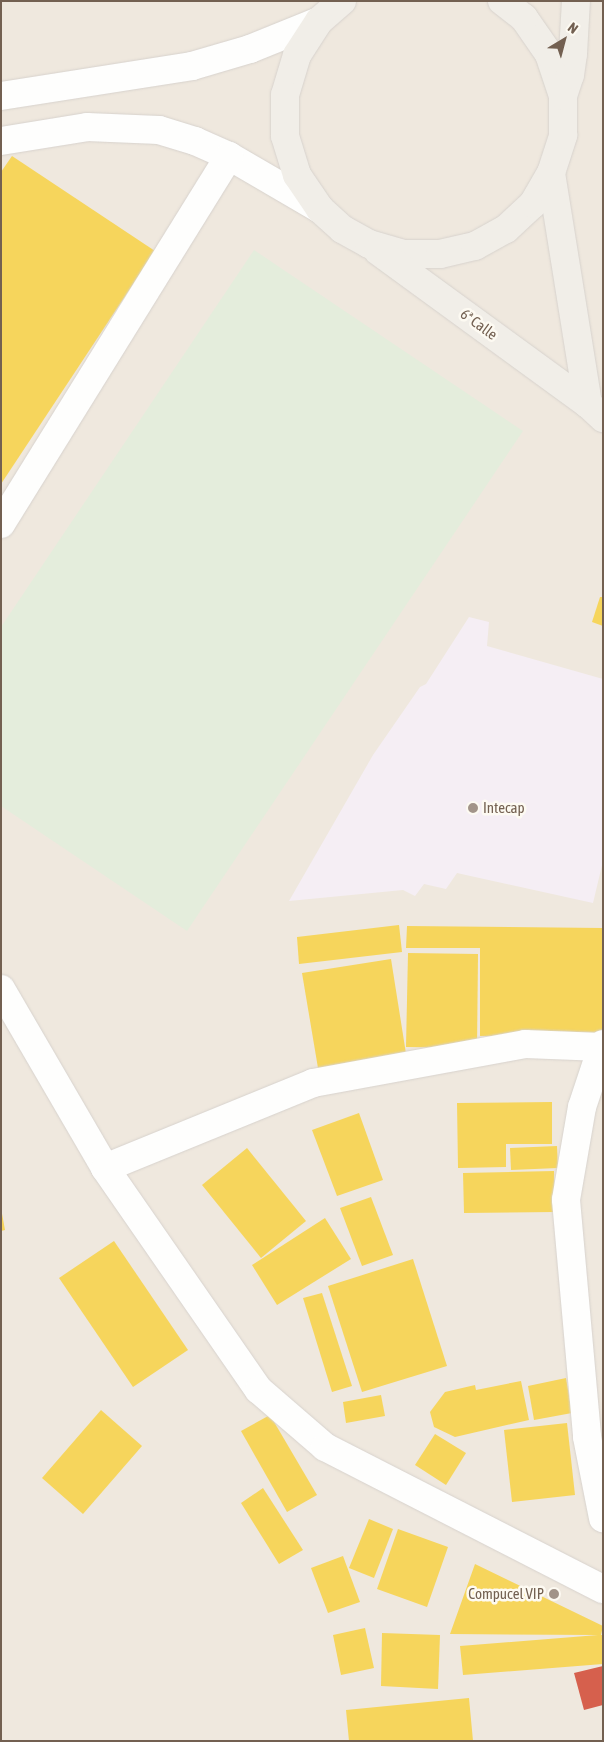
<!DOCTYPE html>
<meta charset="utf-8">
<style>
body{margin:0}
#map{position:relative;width:604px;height:1742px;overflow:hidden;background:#f8f5f0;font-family:"Asap Condensed",sans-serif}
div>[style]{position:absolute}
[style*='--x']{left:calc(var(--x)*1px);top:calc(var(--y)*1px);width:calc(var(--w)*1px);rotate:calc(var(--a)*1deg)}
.residential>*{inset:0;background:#efe8de}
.education>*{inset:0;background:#f5eef4}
.green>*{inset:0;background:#e4eddc}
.homes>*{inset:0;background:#f6d55c}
.shops>*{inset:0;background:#d6604d}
.roads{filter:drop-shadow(0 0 1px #d7d2cd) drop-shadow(0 0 1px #d7d2cd)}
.minor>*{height:28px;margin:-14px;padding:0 14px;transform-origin:14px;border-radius:14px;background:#fefefd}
.major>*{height:28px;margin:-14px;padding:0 14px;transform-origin:14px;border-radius:14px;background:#f1eee8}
.dots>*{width:14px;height:14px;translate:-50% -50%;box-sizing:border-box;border:2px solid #fdfaf2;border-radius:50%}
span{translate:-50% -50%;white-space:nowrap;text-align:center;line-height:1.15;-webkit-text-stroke:5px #fdfaf2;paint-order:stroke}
.street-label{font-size:15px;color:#736051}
.poi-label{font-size:15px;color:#736051}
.left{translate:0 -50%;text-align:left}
.right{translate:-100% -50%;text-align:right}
.frame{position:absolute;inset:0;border:2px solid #736051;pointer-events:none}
.north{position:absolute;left:539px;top:15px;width:50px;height:50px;-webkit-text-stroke:4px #fdfaf2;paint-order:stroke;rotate:37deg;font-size:14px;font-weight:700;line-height:20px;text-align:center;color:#736051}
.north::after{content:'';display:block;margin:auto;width:18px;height:22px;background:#736051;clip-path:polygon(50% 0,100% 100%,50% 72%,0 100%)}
</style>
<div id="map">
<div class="residential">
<i style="clip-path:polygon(1px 1px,603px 1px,603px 1741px,1px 1741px)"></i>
</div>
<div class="education">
<i style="clip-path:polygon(469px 617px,489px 622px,487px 646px,603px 679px,603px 861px,593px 903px,457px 873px,446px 889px,424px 884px,415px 896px,403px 890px,289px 901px,373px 755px,420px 687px,426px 684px)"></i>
</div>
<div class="green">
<i style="clip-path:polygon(254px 250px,523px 431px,187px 931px,1px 806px,1px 627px)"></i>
</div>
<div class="homes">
<i style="clip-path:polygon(12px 156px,155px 251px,1px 484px,1px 172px)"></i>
<i style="clip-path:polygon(600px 597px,603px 597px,603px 626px,592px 622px)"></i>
<i style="clip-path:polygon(399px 925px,402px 952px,299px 964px,297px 937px)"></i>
<i style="clip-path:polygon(407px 926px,603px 928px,603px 1037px,480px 1036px,480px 948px,406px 948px)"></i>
<i style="clip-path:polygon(408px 953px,478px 954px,477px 1048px,406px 1047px)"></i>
<i style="clip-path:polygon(391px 959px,407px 1060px,319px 1074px,302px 973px)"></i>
<i style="clip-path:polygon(552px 1102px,552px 1144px,506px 1144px,506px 1167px,458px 1168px,457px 1103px)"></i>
<i style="clip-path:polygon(359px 1113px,383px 1180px,337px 1196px,312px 1130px)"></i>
<i style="clip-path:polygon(557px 1146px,558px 1168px,511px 1170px,510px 1148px)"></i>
<i style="clip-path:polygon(247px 1148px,306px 1221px,261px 1258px,202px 1185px)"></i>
<i style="clip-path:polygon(554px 1171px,555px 1212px,464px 1213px,463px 1173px)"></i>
<i style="clip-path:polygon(371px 1197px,393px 1255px,362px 1266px,340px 1208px)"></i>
<i style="clip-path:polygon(1px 1208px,5px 1230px,1px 1231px)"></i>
<i style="clip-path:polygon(325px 1218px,351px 1259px,277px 1305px,252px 1265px)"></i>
<i style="clip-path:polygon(114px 1241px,188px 1350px,133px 1387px,59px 1278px)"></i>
<i style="clip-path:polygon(413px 1259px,447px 1366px,362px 1392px,328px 1286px)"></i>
<i style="clip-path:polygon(322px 1293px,352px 1386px,332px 1392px,303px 1298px)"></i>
<i style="clip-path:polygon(566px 1378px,572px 1413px,534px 1420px,528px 1386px)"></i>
<i style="clip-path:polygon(521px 1381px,529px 1420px,455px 1437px,434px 1427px,430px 1412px,445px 1392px,475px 1385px,476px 1390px)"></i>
<i style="clip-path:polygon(381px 1395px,385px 1416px,346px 1423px,343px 1402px)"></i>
<i style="clip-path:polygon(101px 1410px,142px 1446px,83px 1514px,42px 1478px)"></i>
<i style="clip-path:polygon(270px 1415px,317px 1495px,287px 1512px,241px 1431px)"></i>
<i style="clip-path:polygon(567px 1423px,575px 1495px,512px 1502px,504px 1430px)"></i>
<i style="clip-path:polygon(435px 1434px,466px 1453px,446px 1485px,415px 1465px)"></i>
<i style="clip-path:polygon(263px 1488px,303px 1550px,279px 1564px,241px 1503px)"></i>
<i style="clip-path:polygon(369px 1519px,393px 1529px,374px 1578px,349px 1568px)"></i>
<i style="clip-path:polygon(398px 1529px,448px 1547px,427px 1607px,377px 1589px)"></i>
<i style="clip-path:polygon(343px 1556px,360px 1602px,328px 1613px,311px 1568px)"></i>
<i style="clip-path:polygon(475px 1564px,603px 1626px,601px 1635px,603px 1635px,603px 1664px,463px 1675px,460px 1646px,598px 1635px,450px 1634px)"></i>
<i style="clip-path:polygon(365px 1628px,374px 1668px,341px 1675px,333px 1635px)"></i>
<i style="clip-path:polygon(382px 1633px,440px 1635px,438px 1689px,381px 1686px)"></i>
<i style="clip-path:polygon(469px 1698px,473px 1741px,349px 1741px,346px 1710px)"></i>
</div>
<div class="shops">
<i style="clip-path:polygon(603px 1666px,603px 1705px,584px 1710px,574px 1673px)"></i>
</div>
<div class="roads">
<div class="minor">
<i style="--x:1;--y:96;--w:193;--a:-8.9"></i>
<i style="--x:192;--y:66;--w:60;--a:-16.3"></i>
<i style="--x:250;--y:49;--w:74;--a:-22.1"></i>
<i style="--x:1;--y:141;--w:87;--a:-9.2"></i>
<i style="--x:87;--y:127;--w:72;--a:2.4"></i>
<i style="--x:159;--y:130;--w:38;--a:17"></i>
<i style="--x:195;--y:141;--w:37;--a:24"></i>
<i style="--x:229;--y:156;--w:105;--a:30.2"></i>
<i style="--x:1;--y:524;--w:433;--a:-58.2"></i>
<i style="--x:1;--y:989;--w:207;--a:59.8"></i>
<i style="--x:105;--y:1168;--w:270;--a:55.3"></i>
<i style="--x:259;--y:1390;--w:87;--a:40.8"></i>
<i style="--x:325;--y:1447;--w:312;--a:27.1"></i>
<i style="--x:603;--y:1044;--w:66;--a:108.4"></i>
<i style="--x:582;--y:1107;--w:94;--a:99.8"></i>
<i style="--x:566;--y:1200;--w:238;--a:84.9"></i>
<i style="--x:587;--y:1437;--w:83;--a:78.8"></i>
<i style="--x:105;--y:1168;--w:225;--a:-22.2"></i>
<i style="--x:313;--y:1083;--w:216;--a:-10.4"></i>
<i style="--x:525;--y:1044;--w:77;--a:2.2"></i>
</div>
<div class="major">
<i style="--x:342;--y:1;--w:30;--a:139"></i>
<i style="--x:319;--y:21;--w:40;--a:122.9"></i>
<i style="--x:297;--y:55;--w:42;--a:106.7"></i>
<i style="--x:285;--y:95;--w:41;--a:90"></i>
<i style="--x:285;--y:136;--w:41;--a:72.9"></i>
<i style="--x:297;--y:175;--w:41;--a:55.9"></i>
<i style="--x:320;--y:209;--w:30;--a:42"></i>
<i style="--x:342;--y:229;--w:31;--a:29"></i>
<i style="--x:369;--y:244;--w:36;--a:16"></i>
<i style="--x:404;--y:254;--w:36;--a:0"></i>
<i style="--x:440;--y:254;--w:36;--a:-13"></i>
<i style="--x:475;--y:246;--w:35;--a:-29"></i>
<i style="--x:506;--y:229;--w:37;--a:-43"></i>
<i style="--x:533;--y:204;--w:36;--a:-60"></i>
<i style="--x:551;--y:173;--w:40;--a:-72"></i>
<i style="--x:563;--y:135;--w:39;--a:-90"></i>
<i style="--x:563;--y:96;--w:44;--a:-108.4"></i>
<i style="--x:549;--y:54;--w:44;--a:-124.8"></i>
<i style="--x:524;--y:18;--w:28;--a:-142"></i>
<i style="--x:563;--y:96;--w:22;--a:-72"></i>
<i style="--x:570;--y:75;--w:21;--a:-82"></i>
<i style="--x:573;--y:54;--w:53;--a:-86.8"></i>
<i style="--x:551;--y:173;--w:234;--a:80.9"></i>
<i style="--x:378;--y:251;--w:260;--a:36.1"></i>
<i style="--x:588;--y:404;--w:21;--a:43"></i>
</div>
</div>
<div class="dots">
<i style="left:473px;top:808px;background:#a29489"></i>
<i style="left:554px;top:1594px;background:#a29489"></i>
</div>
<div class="street-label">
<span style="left:479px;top:324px;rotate:36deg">6ª Calle</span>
</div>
<div class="poi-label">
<span class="left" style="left:483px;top:808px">Intecap</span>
<span class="right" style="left:544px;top:1594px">Compucel VIP</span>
</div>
<div class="frame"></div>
<div class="north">N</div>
</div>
